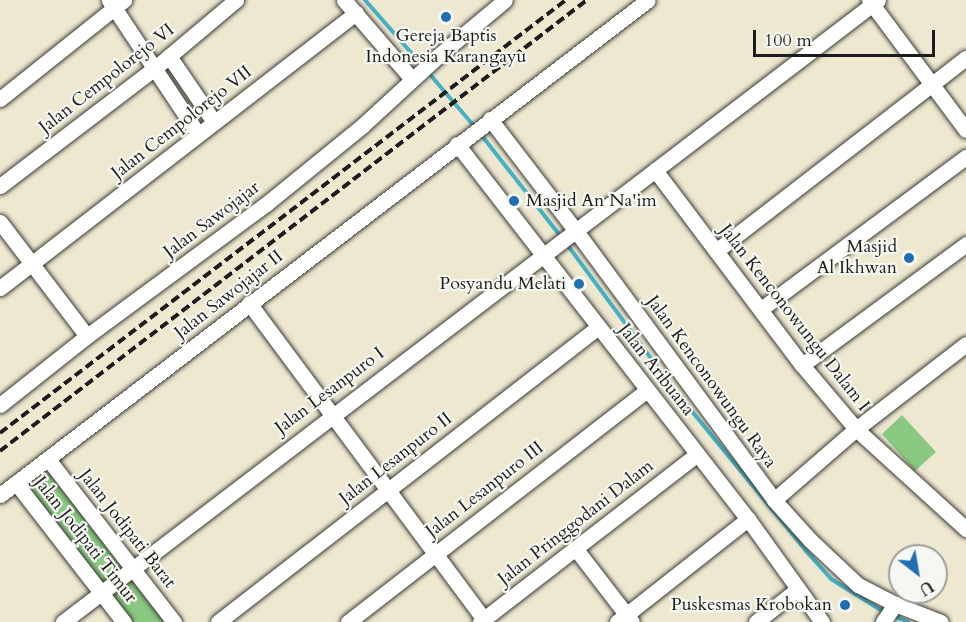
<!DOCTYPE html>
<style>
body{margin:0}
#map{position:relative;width:966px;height:622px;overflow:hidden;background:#eee8d0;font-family:Cardo,serif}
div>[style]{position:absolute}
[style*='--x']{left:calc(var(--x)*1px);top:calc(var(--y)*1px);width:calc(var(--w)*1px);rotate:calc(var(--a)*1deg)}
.green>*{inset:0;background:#89c981}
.stream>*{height:4px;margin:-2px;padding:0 2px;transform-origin:2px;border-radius:2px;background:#46b1c3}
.roads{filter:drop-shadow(0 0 2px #3c3b37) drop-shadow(0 0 2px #3c3b37)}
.minor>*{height:15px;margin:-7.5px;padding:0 7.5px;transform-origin:7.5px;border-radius:7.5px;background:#fff}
.rail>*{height:4px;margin-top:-2px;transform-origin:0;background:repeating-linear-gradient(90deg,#1c1c1c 0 9px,transparent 0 13.5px)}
.dots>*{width:16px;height:16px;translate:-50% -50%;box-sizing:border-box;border:3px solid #f6f6f2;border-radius:50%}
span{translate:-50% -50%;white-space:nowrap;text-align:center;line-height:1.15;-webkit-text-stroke:4.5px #f6f6f2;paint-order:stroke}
.poi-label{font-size:18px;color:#1c1c1c}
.left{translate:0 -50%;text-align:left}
.right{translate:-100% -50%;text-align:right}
.street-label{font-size:18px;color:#1c1c1c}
.north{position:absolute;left:888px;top:544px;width:60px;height:60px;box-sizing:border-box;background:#f6f6f2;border:2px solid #9f9f9c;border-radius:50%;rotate:149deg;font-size:16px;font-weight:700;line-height:24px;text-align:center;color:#1c1c1c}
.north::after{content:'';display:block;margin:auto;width:21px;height:27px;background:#1f6fb2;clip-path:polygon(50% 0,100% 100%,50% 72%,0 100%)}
.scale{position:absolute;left:753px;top:30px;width:182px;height:27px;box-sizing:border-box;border:3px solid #1c1c1c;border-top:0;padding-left:8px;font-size:18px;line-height:21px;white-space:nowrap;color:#1c1c1c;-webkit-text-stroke:4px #f6f6f2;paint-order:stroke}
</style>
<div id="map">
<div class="green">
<i style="clip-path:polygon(902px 415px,936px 452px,915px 471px,882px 434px)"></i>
<i style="clip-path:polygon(51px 471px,170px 622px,130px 622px,27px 491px)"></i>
</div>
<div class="stream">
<i style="--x:365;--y:0;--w:86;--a:48.8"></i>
<i style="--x:427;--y:71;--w:72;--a:49.5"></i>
<i style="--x:479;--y:132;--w:133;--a:52"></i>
<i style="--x:566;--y:243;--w:179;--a:53.6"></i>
<i style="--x:672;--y:387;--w:212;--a:50.7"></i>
<i style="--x:806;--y:551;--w:38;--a:48"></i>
<i style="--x:831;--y:579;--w:62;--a:31.9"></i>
<i style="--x:891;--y:615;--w:18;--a:22"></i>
</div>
<div class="roads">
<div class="minor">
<i style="--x:109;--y:0;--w:161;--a:56.4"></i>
<i style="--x:344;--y:0;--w:104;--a:49.3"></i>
<i style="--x:869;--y:0;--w:162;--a:53.3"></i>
<i style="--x:169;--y:56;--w:80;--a:55.7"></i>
<i style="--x:0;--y:99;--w:159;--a:-38.6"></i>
<i style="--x:490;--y:119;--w:141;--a:52.5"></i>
<i style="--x:576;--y:231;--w:334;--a:53.6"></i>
<i style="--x:774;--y:500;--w:54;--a:48"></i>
<i style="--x:810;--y:540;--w:66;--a:43.2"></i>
<i style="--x:858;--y:585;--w:42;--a:27.2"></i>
<i style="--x:895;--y:604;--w:49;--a:21.4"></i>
<i style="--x:457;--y:144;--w:475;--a:52.2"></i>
<i style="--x:748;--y:519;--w:127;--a:54.3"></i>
<i style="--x:655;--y:170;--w:244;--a:53"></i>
<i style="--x:802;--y:365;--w:84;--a:49.8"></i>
<i style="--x:856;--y:429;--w:149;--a:42.3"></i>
<i style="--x:0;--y:186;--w:195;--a:-37.3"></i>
<i style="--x:155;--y:68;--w:106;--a:-40"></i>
<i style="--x:0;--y:222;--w:143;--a:52.7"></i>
<i style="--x:716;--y:251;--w:316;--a:-37.7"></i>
<i style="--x:0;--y:288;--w:450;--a:-37.7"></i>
<i style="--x:249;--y:303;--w:394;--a:53.4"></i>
<i style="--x:761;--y:309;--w:255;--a:-36.6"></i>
<i style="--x:802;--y:365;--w:204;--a:-36.4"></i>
<i style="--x:0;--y:405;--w:111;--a:-38.4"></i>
<i style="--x:87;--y:336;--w:222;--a:-36.4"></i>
<i style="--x:266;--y:204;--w:124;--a:-39.1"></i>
<i style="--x:362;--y:126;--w:103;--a:-42.6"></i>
<i style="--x:438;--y:56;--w:87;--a:-39.9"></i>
<i style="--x:48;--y:459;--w:206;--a:52.3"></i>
<i style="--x:16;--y:483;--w:176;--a:52.2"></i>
<i style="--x:0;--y:495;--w:815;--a:-37.38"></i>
<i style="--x:774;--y:500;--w:108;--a:-40.9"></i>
<i style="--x:856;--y:429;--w:139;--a:-37.7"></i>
<i style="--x:575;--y:548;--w:93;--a:52.4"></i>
<i style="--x:63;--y:622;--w:1025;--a:-37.35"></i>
<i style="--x:218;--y:622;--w:481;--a:-37.8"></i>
<i style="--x:348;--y:622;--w:378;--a:-37.8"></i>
<i style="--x:480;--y:622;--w:273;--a:-37.7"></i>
<i style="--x:617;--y:622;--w:167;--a:-38.2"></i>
<i style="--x:756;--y:622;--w:53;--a:-38.2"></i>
<i style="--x:883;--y:622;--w:22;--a:-56"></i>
</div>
</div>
<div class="rail">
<i style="--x:0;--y:433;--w:713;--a:-37.42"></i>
<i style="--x:0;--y:451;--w:740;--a:-37.54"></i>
</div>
<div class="dots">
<i style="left:446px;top:17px;background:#1f6fb2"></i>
<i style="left:514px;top:201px;background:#1f6fb2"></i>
<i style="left:909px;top:258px;background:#1f6fb2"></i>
<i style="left:579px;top:284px;background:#1f6fb2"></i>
<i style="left:845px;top:605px;background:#1f6fb2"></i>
</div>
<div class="poi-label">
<span style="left:446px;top:47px">Gereja Baptis<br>Indonesia Karangayu</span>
<span class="left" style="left:526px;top:201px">Masjid An Na'im</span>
<span class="right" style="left:897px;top:258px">Masjid<br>Al Ikhwan</span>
<span class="right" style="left:566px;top:284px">Posyandu Melati</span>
<span class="right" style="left:832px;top:605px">Puskesmas Krobokan</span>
</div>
<div class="street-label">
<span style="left:107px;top:79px;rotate:-38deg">Jalan Cempolorejo VI</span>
<span style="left:182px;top:123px;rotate:-38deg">Jalan Cempolorejo VII</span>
<span style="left:212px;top:220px;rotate:-37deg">Jalan Sawojajar</span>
<span style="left:229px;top:295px;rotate:-38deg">Jalan Sawojajar II</span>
<span style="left:794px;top:318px;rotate:52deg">Jalan Kenconowungu Dalam I</span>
<span style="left:656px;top:370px;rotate:52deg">Jalan Aribuana</span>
<span style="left:711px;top:382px;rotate:54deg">Jalan Kenconowungu Raya</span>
<span style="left:330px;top:391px;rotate:-37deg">Jalan Lesanpuro I</span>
<span style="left:396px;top:459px;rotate:-38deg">Jalan Lesanpuro II</span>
<span style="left:485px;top:490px;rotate:-38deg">Jalan Lesanpuro III</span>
<span style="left:576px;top:523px;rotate:-38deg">Jalan Pringgodani Dalam</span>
<span style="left:127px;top:529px;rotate:52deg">Jalan Jodipati Barat</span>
<span style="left:85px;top:540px;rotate:52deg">Jalan Jodipati Timur</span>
</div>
<div class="north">U</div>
<div class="scale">100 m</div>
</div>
